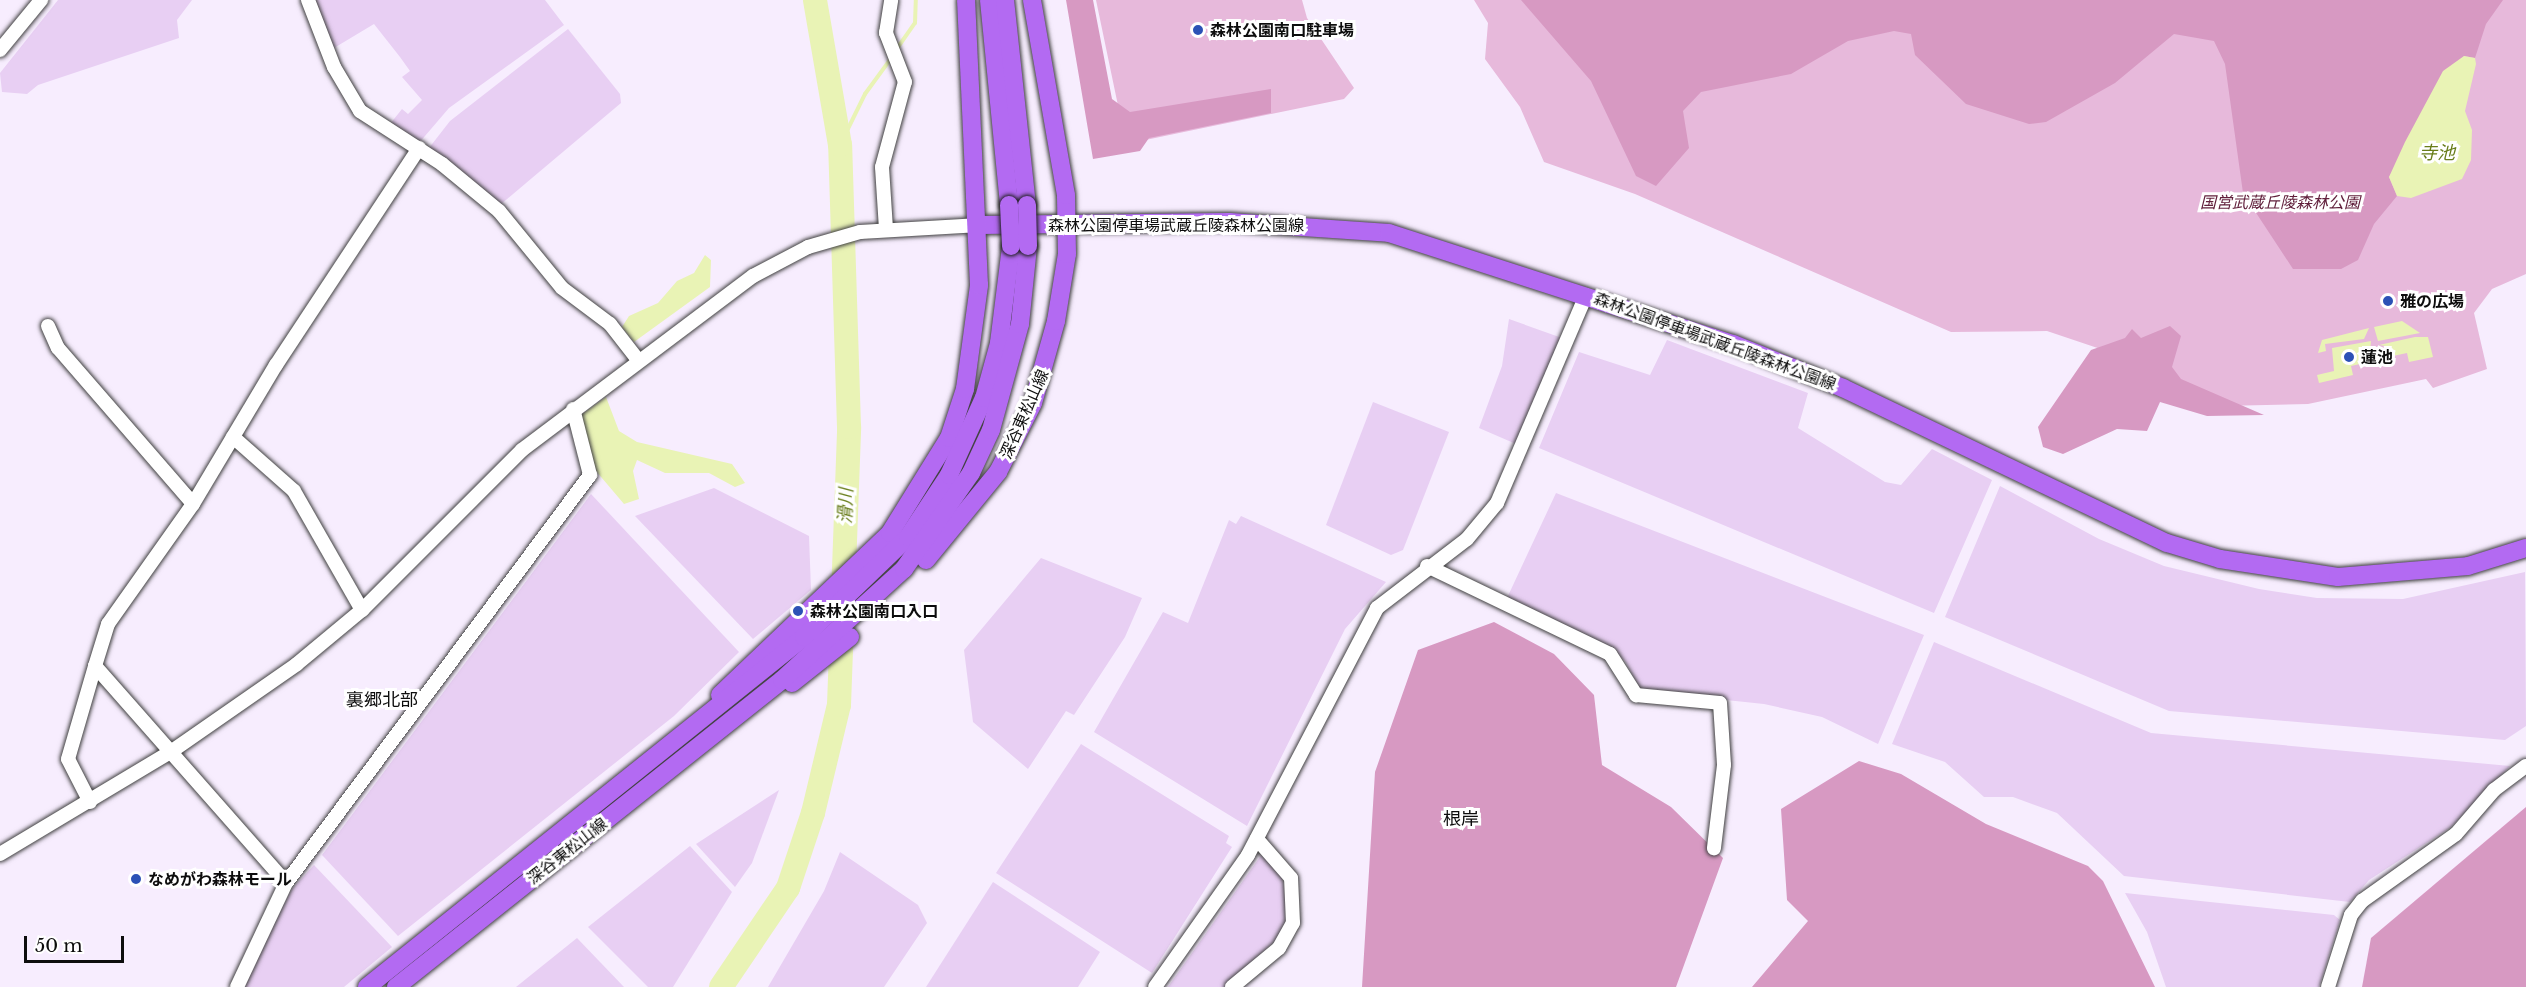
<!DOCTYPE html>
<meta charset="utf-8">
<style>
body{margin:0}
#map{position:relative;width:2526px;height:987px;overflow:hidden;background:#f7edfe;font-family:"Libre Baskerville","Noto Sans JP",serif}
div>[style]{position:absolute}
[style*='--x']{left:calc(var(--x)*1px);top:calc(var(--y)*1px);width:calc(var(--w)*1px);rotate:calc(var(--a)*1deg)}
.farmland>*{inset:0;background:#e8cff3}
.green>*{inset:0;background:#e7b9db}
.forest>*{inset:0;background:#d799c2}
.water>*{inset:0;background:#e9f3b5}
.stream>*{height:4px;margin:-2px;padding:0 2px;transform-origin:2px;border-radius:2px;background:#e9f3b5}
.river>*{height:24px;margin:-12px;padding:0 12px;transform-origin:12px;border-radius:12px;background:#e9f3b5}
.roads{filter:drop-shadow(0 0 2px #404040) drop-shadow(0 0 2px #404040)}
.minor>*{height:14px;margin:-7px;padding:0 7px;transform-origin:7px;border-radius:7px;background:#fff}
.major>*{height:18px;margin:-9px;padding:0 9px;transform-origin:9px;border-radius:9px;background:#b36af2}
.bridges{filter:drop-shadow(0 0 2px #1e1e1e) drop-shadow(0 0 2px #1e1e1e)}
.major-bridge>*{height:18px;margin:-9px;padding:0 9px;transform-origin:9px;border-radius:9px;background:#b36af2}
.dots>*{width:16px;height:16px;translate:-50% -50%;box-sizing:border-box;border:3px solid #fff;border-radius:50%}
span{translate:-50% -50%;white-space:nowrap;text-align:center;line-height:1.15;-webkit-text-stroke:6px #fff;paint-order:stroke}
.poi-label{font-size:16px;color:#0d0d0d;font-weight:700}
.left{translate:0 -50%;text-align:left}
.park-label{font-size:16px;color:#61203c;font-style:italic}
.street-label{font-size:16px;color:#0d0d0d}
.water-label{font-size:18px;color:#687d1a;font-style:italic}
.neighbourhood-label{font-size:18px;color:#0d0d0d}
.scale{position:absolute;left:24px;top:936px;width:100px;height:27px;box-sizing:border-box;border:3px solid #0d0d0d;border-top:0;padding-left:8px;font-size:18px;line-height:21px;white-space:nowrap;color:#0d0d0d;-webkit-text-stroke:4px #fff;paint-order:stroke}
</style>
<div id="map">
<div class="farmland">
<i style="clip-path:polygon(58px 0,192px 0,177px 20px,179px 38px,38px 85px,27px 94px,2px 92px,0 73px)"></i>
<i style="clip-path:polygon(313px 0,545px 0,564px 25px,449px 108px,419px 143px,390px 124px,402px 109px,408px 114px,422px 100px,402px 77px,410px 71px,400px 57px,374px 24px,334px 48px)"></i>
<i style="clip-path:polygon(568px 29px,620px 94px,621px 103px,500px 205px,429px 148px,450px 121px)"></i>
<i style="clip-path:polygon(1509px 319px,1562px 338px,1516px 444px,1479px 428px,1502px 366px)"></i>
<i style="clip-path:polygon(1667px 340px,1808px 393px,1798px 428px,1885px 482px,1901px 485px,1932px 449px,1992px 480px,1934px 613px,1539px 448px,1579px 352px,1650px 375px)"></i>
<i style="clip-path:polygon(1373px 402px,1449px 432px,1403px 550px,1391px 555px,1326px 525px)"></i>
<i style="clip-path:polygon(2000px 486px,2099px 539px,2164px 566px,2259px 589px,2317px 598px,2403px 599px,2525px 572px,2526px 726px,2505px 740px,2169px 711px,1945px 617px)"></i>
<i style="clip-path:polygon(714px 488px,809px 536px,811px 590px,753px 639px,635px 516px)"></i>
<i style="clip-path:polygon(1556px 493px,1924px 635px,1878px 744px,1822px 717px,1764px 704px,1641px 691px,1625px 661px,1612px 649px,1507px 598px)"></i>
<i style="clip-path:polygon(591px 494px,739px 652px,674px 716px,398px 936px,322px 855px)"></i>
<i style="clip-path:polygon(1241px 516px,1386px 582px,1345px 629px,1247px 826px,1094px 732px,1163px 612px,1188px 623px,1229px 520px,1236px 524px)"></i>
<i style="clip-path:polygon(1041px 558px,1142px 598px,1125px 637px,1074px 715px,1066px 711px,1028px 769px,973px 722px,964px 650px)"></i>
<i style="clip-path:polygon(1934px 642px,2151px 733px,2510px 766px,2451px 827px,2369px 880px,2350px 902px,2124px 876px,2057px 813px,2013px 797px,1984px 797px,1945px 762px,1892px 744px)"></i>
<i style="clip-path:polygon(1081px 744px,1229px 836px,1226px 843px,1232px 847px,1152px 973px,996px 873px)"></i>
<i style="clip-path:polygon(779px 790px,752px 863px,735px 887px,696px 844px)"></i>
<i style="clip-path:polygon(690px 846px,732px 892px,673px 987px,648px 987px,588px 927px)"></i>
<i style="clip-path:polygon(840px 852px,918px 905px,927px 923px,884px 987px,768px 987px,824px 891px)"></i>
<i style="clip-path:polygon(1262px 854px,1282px 878px,1286px 899px,1285px 922px,1277px 939px,1224px 987px,1168px 987px)"></i>
<i style="clip-path:polygon(314px 865px,392px 947px,344px 987px,241px 987px,292px 889px)"></i>
<i style="clip-path:polygon(993px 882px,1100px 952px,1078px 987px,926px 987px)"></i>
<i style="clip-path:polygon(2125px 893px,2334px 915px,2340px 920px,2319px 987px,2166px 987px,2147px 932px)"></i>
<i style="clip-path:polygon(577px 938px,624px 987px,516px 987px)"></i>
</div>
<div class="green">
<i style="clip-path:polygon(1096px 0,1302px 0,1307px 18px,1354px 88px,1344px 99px,1126px 144px)"></i>
<i style="clip-path:polygon(1474px 0,2526px 0,2526px 274px,2492px 289px,2474px 313px,2487px 369px,2433px 388px,2426px 379px,2308px 404px,2222px 406px,2157px 368px,2047px 331px,1951px 332px,1635px 194px,1544px 162px,1520px 107px,1485px 59px,1488px 23px)"></i>
</div>
<div class="forest">
<i style="clip-path:polygon(1066px 0,1093px 0,1112px 99px,1130px 112px,1271px 89px,1271px 113px,1149px 138px,1140px 151px,1093px 159px)"></i>
<i style="clip-path:polygon(1521px 0,2503px 0,2486px 24px,2475px 58px,2464px 56px,2389px 177px,2397px 196px,2374px 224px,2358px 260px,2341px 269px,2293px 269px,2243px 193px,2225px 64px,2214px 41px,2174px 34px,2115px 83px,2046px 122px,2029px 124px,1966px 104px,1915px 55px,1911px 34px,1894px 31px,1848px 41px,1791px 74px,1701px 92px,1683px 111px,1689px 148px,1656px 186px,1636px 176px,1591px 81px)"></i>
<i style="clip-path:polygon(2170px 326px,2181px 336px,2172px 367px,2181px 379px,2264px 415px,2207px 416px,2160px 402px,2147px 431px,2117px 429px,2063px 454px,2043px 447px,2038px 427px,2091px 350px,2125px 338px,2132px 329px,2141px 338px)"></i>
<i style="clip-path:polygon(1494px 622px,1554px 654px,1594px 695px,1602px 765px,1671px 807px,1723px 858px,1676px 987px,1362px 987px,1375px 772px,1418px 650px)"></i>
<i style="clip-path:polygon(1859px 761px,1901px 774px,1986px 824px,2088px 866px,2103px 881px,2155px 987px,1752px 987px,1808px 921px,1787px 900px,1781px 809px)"></i>
<i style="clip-path:polygon(2526px 807px,2526px 987px,2362px 987px,2371px 938px)"></i>
</div>
<div class="water">
<i style="clip-path:polygon(2464px 56px,2475px 58px,2476px 64px,2465px 111px,2472px 130px,2471px 160px,2462px 179px,2411px 198px,2397px 196px,2389px 177px,2405px 142px,2443px 71px)"></i>
<i style="clip-path:polygon(705px 255px,711px 260px,710px 287px,634px 342px,622px 327px,629px 316px,658px 303px,677px 281px,694px 273px)"></i>
<i style="clip-path:polygon(2402px 321px,2420px 333px,2378px 341px,2374px 327px)"></i>
<i style="clip-path:polygon(2369px 328px,2364px 339px,2325px 344px,2326px 351px,2318px 353px,2322px 340px)"></i>
<i style="clip-path:polygon(2415px 337px,2428px 337px,2433px 357px,2409px 362px,2407px 353px,2388px 357px,2386px 346px,2379px 345px)"></i>
<i style="clip-path:polygon(2371px 341px,2369px 362px,2351px 366px,2353px 375px,2319px 383px,2317px 375px,2334px 371px,2332px 348px)"></i>
<i style="clip-path:polygon(606px 397px,619px 431px,637px 442px,732px 464px,745px 483px,735px 487px,709px 473px,665px 473px,637px 460px,633px 471px,639px 499px,624px 504px,596px 471px,581px 415px)"></i>
</div>
<div class="stream">
<i style="--x:896;--y:50;--w:33;--a:-55"></i>
<i style="--x:915;--y:23;--w:23;--a:-88"></i>
<i style="--x:840;--y:145;--w:57;--a:-63.9"></i>
<i style="--x:865;--y:94;--w:46;--a:-53.9"></i>
</div>
<div class="river">
<i style="--x:721;--y:987;--w:120;--a:-55.9"></i>
<i style="--x:788;--y:888;--w:79;--a:-71.6"></i>
<i style="--x:813;--y:813;--w:111;--a:-76.5"></i>
<i style="--x:839;--y:705;--w:278;--a:-87.9"></i>
<i style="--x:849;--y:427;--w:282;--a:-91.8"></i>
<i style="--x:840;--y:145;--w:147;--a:-99.8"></i>
</div>
<div class="roads">
<div class="minor">
<i style="--x:308;--y:0;--w:72;--a:68.8"></i>
<i style="--x:334;--y:67;--w:51;--a:59.4"></i>
<i style="--x:360;--y:111;--w:98;--a:32.9"></i>
<i style="--x:442;--y:164;--w:74;--a:39.5"></i>
<i style="--x:499;--y:211;--w:99;--a:50.7"></i>
<i style="--x:562;--y:288;--w:60;--a:36.9"></i>
<i style="--x:610;--y:324;--w:46;--a:52.1"></i>
<i style="--x:0;--y:50;--w:65;--a:-50.6"></i>
<i style="--x:886;--y:229;--w:62;--a:-93.7"></i>
<i style="--x:882;--y:167;--w:88;--a:-74.9"></i>
<i style="--x:905;--y:82;--w:53;--a:-111.2"></i>
<i style="--x:886;--y:33;--w:33;--a:-81"></i>
<i style="--x:48;--y:326;--w:24;--a:66"></i>
<i style="--x:58;--y:348;--w:206;--a:49.1"></i>
<i style="--x:233;--y:437;--w:81;--a:41.5"></i>
<i style="--x:294;--y:491;--w:137;--a:60.3"></i>
<i style="--x:1427;--y:566;--w:203;--a:25.7"></i>
<i style="--x:1610;--y:654;--w:49;--a:57.6"></i>
<i style="--x:1636;--y:695;--w:84;--a:5.4"></i>
<i style="--x:1720;--y:703;--w:62;--a:86.3"></i>
<i style="--x:1724;--y:765;--w:84;--a:96.9"></i>
<i style="--x:95;--y:666;--w:44;--a:-72.8"></i>
<i style="--x:108;--y:624;--w:147;--a:-54.7"></i>
<i style="--x:193;--y:504;--w:162;--a:-59.2"></i>
<i style="--x:276;--y:365;--w:260;--a:-56.6"></i>
<i style="--x:90;--y:802;--w:48;--a:-117.1"></i>
<i style="--x:68;--y:759;--w:97;--a:-73.8"></i>
<i style="--x:95;--y:666;--w:289;--a:48.6"></i>
<i style="--x:0;--y:854;--w:200;--a:-30.9"></i>
<i style="--x:172;--y:751;--w:152;--a:-34.8"></i>
<i style="--x:297;--y:664;--w:85;--a:-39.7"></i>
<i style="--x:362;--y:610;--w:226;--a:-45"></i>
<i style="--x:522;--y:450;--w:289;--a:-37"></i>
<i style="--x:753;--y:276;--w:62;--a:-27.8"></i>
<i style="--x:808;--y:247;--w:54;--a:-16.1"></i>
<i style="--x:860;--y:232;--w:120;--a:-3.3"></i>
<i style="--x:237;--y:987;--w:115;--a:-64.8"></i>
<i style="--x:286;--y:883;--w:509;--a:-53.31"></i>
<i style="--x:590;--y:475;--w:68;--a:-104.4"></i>
<i style="--x:1155;--y:987;--w:161;--a:-54.8"></i>
<i style="--x:1248;--y:855;--w:279;--a:-62.4"></i>
<i style="--x:1377;--y:608;--w:113;--a:-37.5"></i>
<i style="--x:1467;--y:539;--w:47;--a:-50.2"></i>
<i style="--x:1497;--y:503;--w:226;--a:-66.8"></i>
<i style="--x:1232;--y:987;--w:61;--a:-39.7"></i>
<i style="--x:1279;--y:948;--w:29;--a:-61"></i>
<i style="--x:1293;--y:923;--w:45;--a:-92.5"></i>
<i style="--x:1291;--y:878;--w:52;--a:-131.1"></i>
<i style="--x:2328;--y:987;--w:76;--a:-72.3"></i>
<i style="--x:2351;--y:915;--w:18;--a:-52"></i>
<i style="--x:2362;--y:901;--w:115;--a:-35.5"></i>
<i style="--x:2456;--y:834;--w:58;--a:-49.2"></i>
<i style="--x:2494;--y:790;--w:40;--a:-37"></i>
</div>
<div class="major">
<i style="--x:989;--y:0;--w:206;--a:84.4"></i>
<i style="--x:1005;--y:0;--w:206;--a:83.9"></i>
<i style="--x:980;--y:225;--w:249;--a:-0.7"></i>
<i style="--x:1229;--y:222;--w:160;--a:3.9"></i>
<i style="--x:1389;--y:233;--w:361;--a:17.9"></i>
<i style="--x:1733;--y:344;--w:118;--a:21.8"></i>
<i style="--x:1843;--y:388;--w:359;--a:25.6"></i>
<i style="--x:2167;--y:543;--w:55;--a:16.8"></i>
<i style="--x:2220;--y:559;--w:119;--a:8.7"></i>
<i style="--x:2338;--y:577;--w:130;--a:-4.8"></i>
<i style="--x:2468;--y:566;--w:61;--a:-17.2"></i>
<i style="--x:926;--y:560;--w:114;--a:-50.7"></i>
<i style="--x:998;--y:472;--w:77;--a:-63.1"></i>
<i style="--x:1033;--y:403;--w:85;--a:-74.3"></i>
<i style="--x:1056;--y:321;--w:68;--a:-80.7"></i>
<i style="--x:1067;--y:254;--w:59;--a:-91"></i>
<i style="--x:1066;--y:195;--w:198;--a:-99.9"></i>
<i style="--x:792;--y:683;--w:74;--a:-38.4"></i>
<i style="--x:720;--y:695;--w:235;--a:-43.6"></i>
<i style="--x:890;--y:533;--w:112;--a:-58.2"></i>
<i style="--x:949;--y:438;--w:52;--a:-71.9"></i>
<i style="--x:965;--y:389;--w:105;--a:-82.3"></i>
<i style="--x:979;--y:285;--w:285;--a:-92.6"></i>
<i style="--x:367;--y:987;--w:560;--a:-38.69"></i>
<i style="--x:804;--y:637;--w:144;--a:-43.9"></i>
<i style="--x:908;--y:537;--w:74;--a:-56.5"></i>
<i style="--x:949;--y:475;--w:85;--a:-65.6"></i>
<i style="--x:984;--y:398;--w:57;--a:-74.7"></i>
<i style="--x:999;--y:343;--w:98;--a:-82.9"></i>
<i style="--x:396;--y:987;--w:493;--a:-38.5"></i>
<i style="--x:782;--y:680;--w:165;--a:-42.3"></i>
<i style="--x:904;--y:569;--w:117;--a:-55.1"></i>
<i style="--x:971;--y:473;--w:47;--a:-65.1"></i>
<i style="--x:991;--y:430;--w:110;--a:-74.7"></i>
<i style="--x:1020;--y:324;--w:78;--a:-84.1"></i>
</div>
</div>
<div class="bridges">
<div class="major-bridge">
<i style="--x:1009;--y:205;--w:41;--a:87.2"></i>
<i style="--x:1027;--y:205;--w:41;--a:88.6"></i>
</div>
</div>
<div class="dots">
<i style="left:1198px;top:30px;background:#2c51b6"></i>
<i style="left:2388px;top:301px;background:#2c51b6"></i>
<i style="left:2349px;top:357px;background:#2c51b6"></i>
<i style="left:798px;top:611px;background:#2c51b6"></i>
<i style="left:136px;top:879px;background:#2c51b6"></i>
</div>
<div class="poi-label">
<span class="left" style="left:1210px;top:30px">森林公園南口駐車場</span>
<span class="left" style="left:2400px;top:301px">雅の広場</span>
<span class="left" style="left:2361px;top:357px">蓮池</span>
<span class="left" style="left:810px;top:611px">森林公園南口入口</span>
<span class="left" style="left:148px;top:879px">なめがわ森林モール</span>
</div>
<div class="park-label">
<span style="left:2280px;top:202px">国営武蔵丘陵森林公園</span>
</div>
<div class="street-label">
<span style="left:1176px;top:225px">森林公園停車場武蔵丘陵森林公園線</span>
<span style="left:1715px;top:341px;rotate:20deg">森林公園停車場武蔵丘陵森林公園線</span>
<span style="left:1024px;top:414px;rotate:-66deg">深谷東松山線</span>
<span style="left:567px;top:851px;rotate:-38deg">深谷東松山線</span>
</div>
<div class="water-label">
<span style="left:2437px;top:153px">寺池</span>
<span style="left:846px;top:506px;rotate:-88deg">滑川</span>
</div>
<div class="neighbourhood-label">
<span style="left:382px;top:700px">裏郷北部</span>
<span style="left:1461px;top:819px">根岸</span>
</div>
<div class="scale">50 m</div>
</div>
